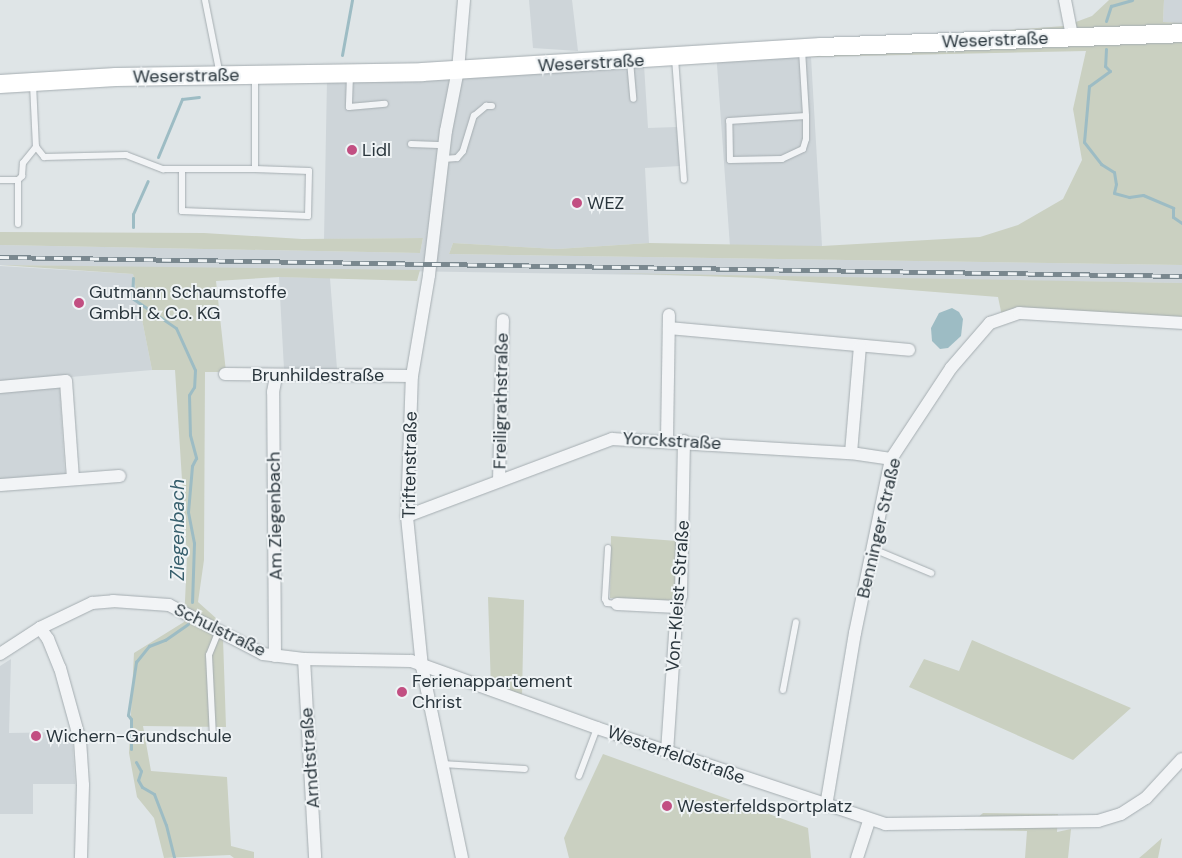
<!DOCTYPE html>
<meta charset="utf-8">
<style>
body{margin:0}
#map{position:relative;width:1182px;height:858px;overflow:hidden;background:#dfe5e7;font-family:"DM Sans",sans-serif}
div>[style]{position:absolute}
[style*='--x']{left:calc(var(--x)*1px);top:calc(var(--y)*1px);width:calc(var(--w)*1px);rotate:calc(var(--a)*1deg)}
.built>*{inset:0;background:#ced5d9}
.green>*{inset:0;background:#cad0c1}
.water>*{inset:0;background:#9dbcc4}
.stream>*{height:3px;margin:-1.5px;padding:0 1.5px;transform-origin:1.5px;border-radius:1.5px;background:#9dbcc4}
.roads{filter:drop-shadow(0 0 1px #a5adb1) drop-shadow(0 0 1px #a5adb1)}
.lane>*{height:6px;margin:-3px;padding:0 3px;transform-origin:3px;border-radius:3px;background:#f2f4f6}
.street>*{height:12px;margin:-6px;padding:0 6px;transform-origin:6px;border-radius:6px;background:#f2f4f6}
.secondary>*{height:18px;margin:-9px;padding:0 9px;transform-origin:9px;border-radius:9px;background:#fff}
.rail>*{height:5px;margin-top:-2.5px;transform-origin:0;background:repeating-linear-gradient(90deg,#eff3f5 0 9px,#7a888f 0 18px);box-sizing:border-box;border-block:1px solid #7a888f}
.dots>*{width:14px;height:14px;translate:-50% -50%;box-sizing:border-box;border:2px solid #eff3f5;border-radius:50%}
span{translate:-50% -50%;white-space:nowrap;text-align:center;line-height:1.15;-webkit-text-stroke:4px #eff3f5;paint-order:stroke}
.street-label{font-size:18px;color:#2a363d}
.poi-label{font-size:18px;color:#2a363d}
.left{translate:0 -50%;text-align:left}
.water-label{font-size:19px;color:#375f6d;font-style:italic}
</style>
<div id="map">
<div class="built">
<i style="clip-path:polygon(529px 0,572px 0,578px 51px,533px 48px)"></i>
<i style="clip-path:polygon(1164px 0,1182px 0,1182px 23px,1163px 22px)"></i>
<i style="clip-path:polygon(800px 45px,811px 57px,822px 246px,730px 247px,716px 51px)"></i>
<i style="clip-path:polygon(644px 65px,648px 128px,677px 127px,680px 166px,645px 168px,649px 243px,557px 249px,453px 243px,449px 254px,1182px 265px,1182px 283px,0 265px,0 245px,420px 253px,423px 238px,324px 239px,327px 79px)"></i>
<i style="clip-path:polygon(0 266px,133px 274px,152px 370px,59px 378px,65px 474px,0 479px)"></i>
<i style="clip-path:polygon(279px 277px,330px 278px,337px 369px,284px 369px)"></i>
<i style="clip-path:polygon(11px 659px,9px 733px,72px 732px,75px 784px,33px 784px,33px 814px,0 814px,0 666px)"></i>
</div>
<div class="green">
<i style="clip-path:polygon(1109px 0,1164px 0,1163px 22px,1182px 23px,1182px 265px,449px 254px,453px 243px,557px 249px,649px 243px,822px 246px,980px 237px,1018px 225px,1063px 199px,1082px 160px,1073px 109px,1086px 51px,811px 57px,800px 45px,1065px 26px,1092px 16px)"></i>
<i style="clip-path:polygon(0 232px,204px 233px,302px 239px,423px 238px,420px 253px,0 245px)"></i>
<i style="clip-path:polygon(0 265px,420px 270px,417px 281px,279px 277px,216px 281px,226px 372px,205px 372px,204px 560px,198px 602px,217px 619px,223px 638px,226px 727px,143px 726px,151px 771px,227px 777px,231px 846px,254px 852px,254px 858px,234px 858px,230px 855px,164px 858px,154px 818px,137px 797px,129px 753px,134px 653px,184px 622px,187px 558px,175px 370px,152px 370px,133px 274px)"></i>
<i style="clip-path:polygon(612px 273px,1182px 283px,1182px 325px,1020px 317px,1003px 321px,998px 297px,758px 278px)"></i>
<i style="clip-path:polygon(611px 536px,677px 541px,675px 594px,672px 599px,664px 603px,610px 598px)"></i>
<i style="clip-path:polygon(488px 597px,524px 600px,522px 696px,491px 688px)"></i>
<i style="clip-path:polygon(972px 640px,1131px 708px,1073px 760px,909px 687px,924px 659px,959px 671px)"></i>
<i style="clip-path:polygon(603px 754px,808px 828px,811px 858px,569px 858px,564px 838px)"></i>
<i style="clip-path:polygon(983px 813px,1058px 814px,1057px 832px,1071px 829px,1068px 858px,1025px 858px,1027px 831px,964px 830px)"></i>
<i style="clip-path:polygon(1162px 838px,1158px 858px,1139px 858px,1145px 853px)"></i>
</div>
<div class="water">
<i style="clip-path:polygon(952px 308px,959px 312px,963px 319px,961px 336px,948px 348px,940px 349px,932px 341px,931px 328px,939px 313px)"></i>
</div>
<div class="stream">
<i style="--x:1106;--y:21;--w:16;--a:-72"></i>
<i style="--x:1111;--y:6;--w:22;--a:-16"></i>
<i style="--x:1106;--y:49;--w:17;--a:93"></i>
<i style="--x:1105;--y:66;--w:7;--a:45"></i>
<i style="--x:1110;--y:71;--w:26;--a:144"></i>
<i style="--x:1089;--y:86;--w:56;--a:95.1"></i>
<i style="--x:1084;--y:142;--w:28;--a:52"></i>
<i style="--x:1101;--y:164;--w:15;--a:32"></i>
<i style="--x:1114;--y:172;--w:12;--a:81"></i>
<i style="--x:1116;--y:184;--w:9;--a:103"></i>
<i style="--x:1114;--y:193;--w:16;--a:15"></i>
<i style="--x:1129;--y:197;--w:14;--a:-8"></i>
<i style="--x:1143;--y:195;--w:33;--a:23"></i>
<i style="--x:1173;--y:208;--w:9;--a:90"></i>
<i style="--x:1173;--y:217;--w:11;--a:34"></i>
<i style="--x:342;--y:55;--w:56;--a:-79.7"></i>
<i style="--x:158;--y:157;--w:63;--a:-67.5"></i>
<i style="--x:182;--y:99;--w:17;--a:-7"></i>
<i style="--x:133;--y:227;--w:13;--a:-90"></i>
<i style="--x:133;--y:214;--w:36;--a:-66"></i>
<i style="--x:133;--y:278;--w:20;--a:93"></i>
<i style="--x:132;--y:298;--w:53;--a:34.3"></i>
<i style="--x:176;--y:328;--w:46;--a:65.7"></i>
<i style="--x:195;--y:370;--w:17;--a:93"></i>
<i style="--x:194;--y:387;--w:9;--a:122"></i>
<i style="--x:189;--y:395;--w:40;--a:88.6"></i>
<i style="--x:190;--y:435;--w:24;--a:75"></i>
<i style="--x:196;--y:458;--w:9;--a:117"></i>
<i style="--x:192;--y:466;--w:46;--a:95"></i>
<i style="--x:188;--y:512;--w:32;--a:79"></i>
<i style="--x:194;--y:543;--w:59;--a:91.9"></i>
<i style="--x:131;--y:749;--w:30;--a:-90"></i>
<i style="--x:131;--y:719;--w:5;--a:-127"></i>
<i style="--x:128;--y:715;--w:54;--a:-81.4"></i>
<i style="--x:136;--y:662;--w:21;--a:-51"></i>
<i style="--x:149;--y:646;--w:17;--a:-21"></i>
<i style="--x:165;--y:640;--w:28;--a:-35"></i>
<i style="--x:136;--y:762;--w:10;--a:61"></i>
<i style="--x:141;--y:771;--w:9;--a:108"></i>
<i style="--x:138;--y:780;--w:8;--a:60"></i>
<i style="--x:142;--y:787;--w:14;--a:30"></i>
<i style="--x:154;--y:794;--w:33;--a:69"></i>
<i style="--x:166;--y:825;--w:34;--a:76"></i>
</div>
<div class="roads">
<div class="lane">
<i style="--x:205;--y:0;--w:76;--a:78.7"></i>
<i style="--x:802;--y:50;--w:66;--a:86.5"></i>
<i style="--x:806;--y:116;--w:23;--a:90"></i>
<i style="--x:806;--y:139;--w:10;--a:107"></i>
<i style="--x:803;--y:149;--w:23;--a:155"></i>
<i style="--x:782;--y:159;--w:52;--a:178.9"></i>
<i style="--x:730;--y:160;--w:39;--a:-91"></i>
<i style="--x:729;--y:121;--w:77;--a:-3.7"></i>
<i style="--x:675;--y:58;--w:122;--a:85.8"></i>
<i style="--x:630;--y:61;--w:38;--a:85"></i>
<i style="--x:350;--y:75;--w:32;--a:92"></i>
<i style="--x:349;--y:107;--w:36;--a:-5"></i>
<i style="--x:33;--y:84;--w:63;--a:87.3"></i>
<i style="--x:36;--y:147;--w:13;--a:51"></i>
<i style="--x:44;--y:157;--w:82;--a:-1.4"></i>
<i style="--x:126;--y:155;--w:40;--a:21"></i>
<i style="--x:163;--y:169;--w:92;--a:0"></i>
<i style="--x:255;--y:169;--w:93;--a:-90"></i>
<i style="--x:411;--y:144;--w:34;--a:2"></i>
<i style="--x:443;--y:159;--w:14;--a:-4"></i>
<i style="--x:457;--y:158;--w:9;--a:-49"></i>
<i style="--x:463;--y:151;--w:37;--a:-73"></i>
<i style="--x:474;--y:116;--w:16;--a:-40"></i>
<i style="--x:486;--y:106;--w:6;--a:0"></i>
<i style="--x:182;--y:169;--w:42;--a:90"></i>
<i style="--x:182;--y:211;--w:126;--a:2.3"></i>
<i style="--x:308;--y:216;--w:45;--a:-88.7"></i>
<i style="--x:309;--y:171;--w:54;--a:-177.9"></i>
<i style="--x:0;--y:180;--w:18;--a:0"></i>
<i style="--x:18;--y:224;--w:44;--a:-90"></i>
<i style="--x:18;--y:180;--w:6;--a:-45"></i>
<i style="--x:22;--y:176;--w:13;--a:-86"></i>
<i style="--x:23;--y:163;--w:21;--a:-51"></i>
<i style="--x:608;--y:548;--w:51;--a:93.4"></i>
<i style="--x:605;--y:599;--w:4;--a:63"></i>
<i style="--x:607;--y:603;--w:10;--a:6"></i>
<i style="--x:873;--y:549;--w:63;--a:22.5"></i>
<i style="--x:783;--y:690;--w:69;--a:-79.2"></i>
<i style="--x:213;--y:737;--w:82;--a:-92.8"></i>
<i style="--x:209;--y:655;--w:27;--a:-68"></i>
<i style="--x:442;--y:764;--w:83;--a:3.4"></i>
<i style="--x:579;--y:776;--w:51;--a:-69.4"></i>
</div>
<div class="street">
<i style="--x:1065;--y:0;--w:38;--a:79"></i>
<i style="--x:669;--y:328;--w:241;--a:5.2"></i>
<i style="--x:225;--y:374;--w:187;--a:0.6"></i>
<i style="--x:0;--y:387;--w:66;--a:-5.2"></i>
<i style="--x:66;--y:381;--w:98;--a:85.9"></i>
<i style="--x:667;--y:440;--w:125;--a:-89.1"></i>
<i style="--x:851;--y:453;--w:107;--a:-85.2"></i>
<i style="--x:499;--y:481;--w:161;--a:-88.6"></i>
<i style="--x:0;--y:485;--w:120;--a:-4.3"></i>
<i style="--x:407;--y:516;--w:219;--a:-20.6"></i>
<i style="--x:612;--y:439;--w:239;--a:3.4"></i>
<i style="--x:851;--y:453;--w:40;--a:8.5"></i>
<i style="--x:617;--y:604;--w:60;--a:2.9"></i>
<i style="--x:40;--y:628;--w:14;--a:54"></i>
<i style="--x:48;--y:639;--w:31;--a:68"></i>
<i style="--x:60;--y:668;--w:75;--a:74.5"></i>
<i style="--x:80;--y:740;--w:45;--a:86.2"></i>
<i style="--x:83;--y:785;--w:73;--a:91.6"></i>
<i style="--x:0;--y:654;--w:48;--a:-33"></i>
<i style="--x:40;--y:628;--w:58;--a:-25.7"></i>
<i style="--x:92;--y:603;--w:21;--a:-5"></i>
<i style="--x:113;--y:601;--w:56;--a:4.1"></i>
<i style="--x:169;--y:605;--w:106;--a:27.5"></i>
<i style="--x:263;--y:654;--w:41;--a:7"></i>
<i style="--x:304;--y:659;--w:107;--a:1.1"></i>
<i style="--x:411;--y:661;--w:198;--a:19.8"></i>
<i style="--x:597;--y:728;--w:304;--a:18.4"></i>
<i style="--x:885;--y:824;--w:213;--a:-0.8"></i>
<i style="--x:1098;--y:821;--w:24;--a:-17"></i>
<i style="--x:1121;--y:814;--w:30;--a:-33"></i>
<i style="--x:1146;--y:798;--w:53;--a:-47.3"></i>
<i style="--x:275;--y:656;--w:264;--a:-90.4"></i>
<i style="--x:273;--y:392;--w:16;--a:-79"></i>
<i style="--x:304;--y:659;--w:199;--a:86.8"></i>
<i style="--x:667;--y:752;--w:145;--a:-86.1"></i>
<i style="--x:677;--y:607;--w:12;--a:-70"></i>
<i style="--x:681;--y:596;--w:155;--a:-88.9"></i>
<i style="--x:826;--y:806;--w:175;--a:-80.5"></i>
<i style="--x:855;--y:633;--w:178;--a:-78.3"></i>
<i style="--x:891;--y:459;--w:109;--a:-56.6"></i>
<i style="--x:951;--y:368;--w:60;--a:-49.1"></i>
<i style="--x:990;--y:323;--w:31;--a:-19"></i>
<i style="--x:1019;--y:313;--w:163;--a:3.5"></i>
<i style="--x:462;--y:858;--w:195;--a:-101.8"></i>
<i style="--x:422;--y:667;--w:152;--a:-95.7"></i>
<i style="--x:407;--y:516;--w:140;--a:-88"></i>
<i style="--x:412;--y:376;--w:102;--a:-80.4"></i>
<i style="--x:429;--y:275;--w:145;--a:-83.3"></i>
<i style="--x:446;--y:131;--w:62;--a:-78.9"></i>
<i style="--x:458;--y:70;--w:70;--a:-85.1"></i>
<i style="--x:857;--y:858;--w:39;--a:-72"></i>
</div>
<div class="secondary">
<i style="--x:0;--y:84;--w:116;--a:-3.5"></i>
<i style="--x:116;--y:77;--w:306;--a:-0.9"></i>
<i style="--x:422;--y:72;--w:400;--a:-3.6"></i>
<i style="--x:821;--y:47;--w:361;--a:-2.2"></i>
</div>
</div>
<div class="rail">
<i style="--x:0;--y:257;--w:1182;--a:0.92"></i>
</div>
<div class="dots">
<i style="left:352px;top:150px;background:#c24f82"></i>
<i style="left:577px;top:203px;background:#c24f82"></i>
<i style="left:79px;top:303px;background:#c24f82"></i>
<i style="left:402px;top:692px;background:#c24f82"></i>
<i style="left:36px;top:736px;background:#c24f82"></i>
<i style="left:667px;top:806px;background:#c24f82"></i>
</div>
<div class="street-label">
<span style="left:995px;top:40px;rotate:-2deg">Weserstraße</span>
<span style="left:591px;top:63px;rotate:-3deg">Weserstraße</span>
<span style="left:186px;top:76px;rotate:-1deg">Weserstraße</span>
<span style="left:318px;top:375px">Brunhildestraße</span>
<span style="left:501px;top:401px;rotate:-89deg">Freiligrathstraße</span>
<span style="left:672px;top:441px;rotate:3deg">Yorckstraße</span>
<span style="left:410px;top:465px;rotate:-89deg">Triftenstraße</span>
<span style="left:275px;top:516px;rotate:-91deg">Am Ziegenbach</span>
<span style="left:879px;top:528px;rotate:-77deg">Benninger Straße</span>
<span style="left:678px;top:596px;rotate:-86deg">Von-Kleist-Straße</span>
<span style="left:220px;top:630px;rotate:26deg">Schulstraße</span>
<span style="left:676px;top:755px;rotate:19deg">Westerfeldstraße</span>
<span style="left:310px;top:758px;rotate:-94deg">Arndtstraße</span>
</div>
<div class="poi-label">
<span class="left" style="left:362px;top:150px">Lidl</span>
<span class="left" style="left:587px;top:203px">WEZ</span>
<span class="left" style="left:89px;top:303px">Gutmann Schaumstoffe<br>GmbH &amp; Co. KG</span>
<span class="left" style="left:412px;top:692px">Ferienappartement<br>Christ</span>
<span class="left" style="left:46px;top:736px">Wichern-Grundschule</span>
<span class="left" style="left:677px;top:806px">Westerfeldsportplatz</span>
</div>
<div class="water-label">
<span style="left:178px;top:530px;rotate:-90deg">Ziegenbach</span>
</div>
</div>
